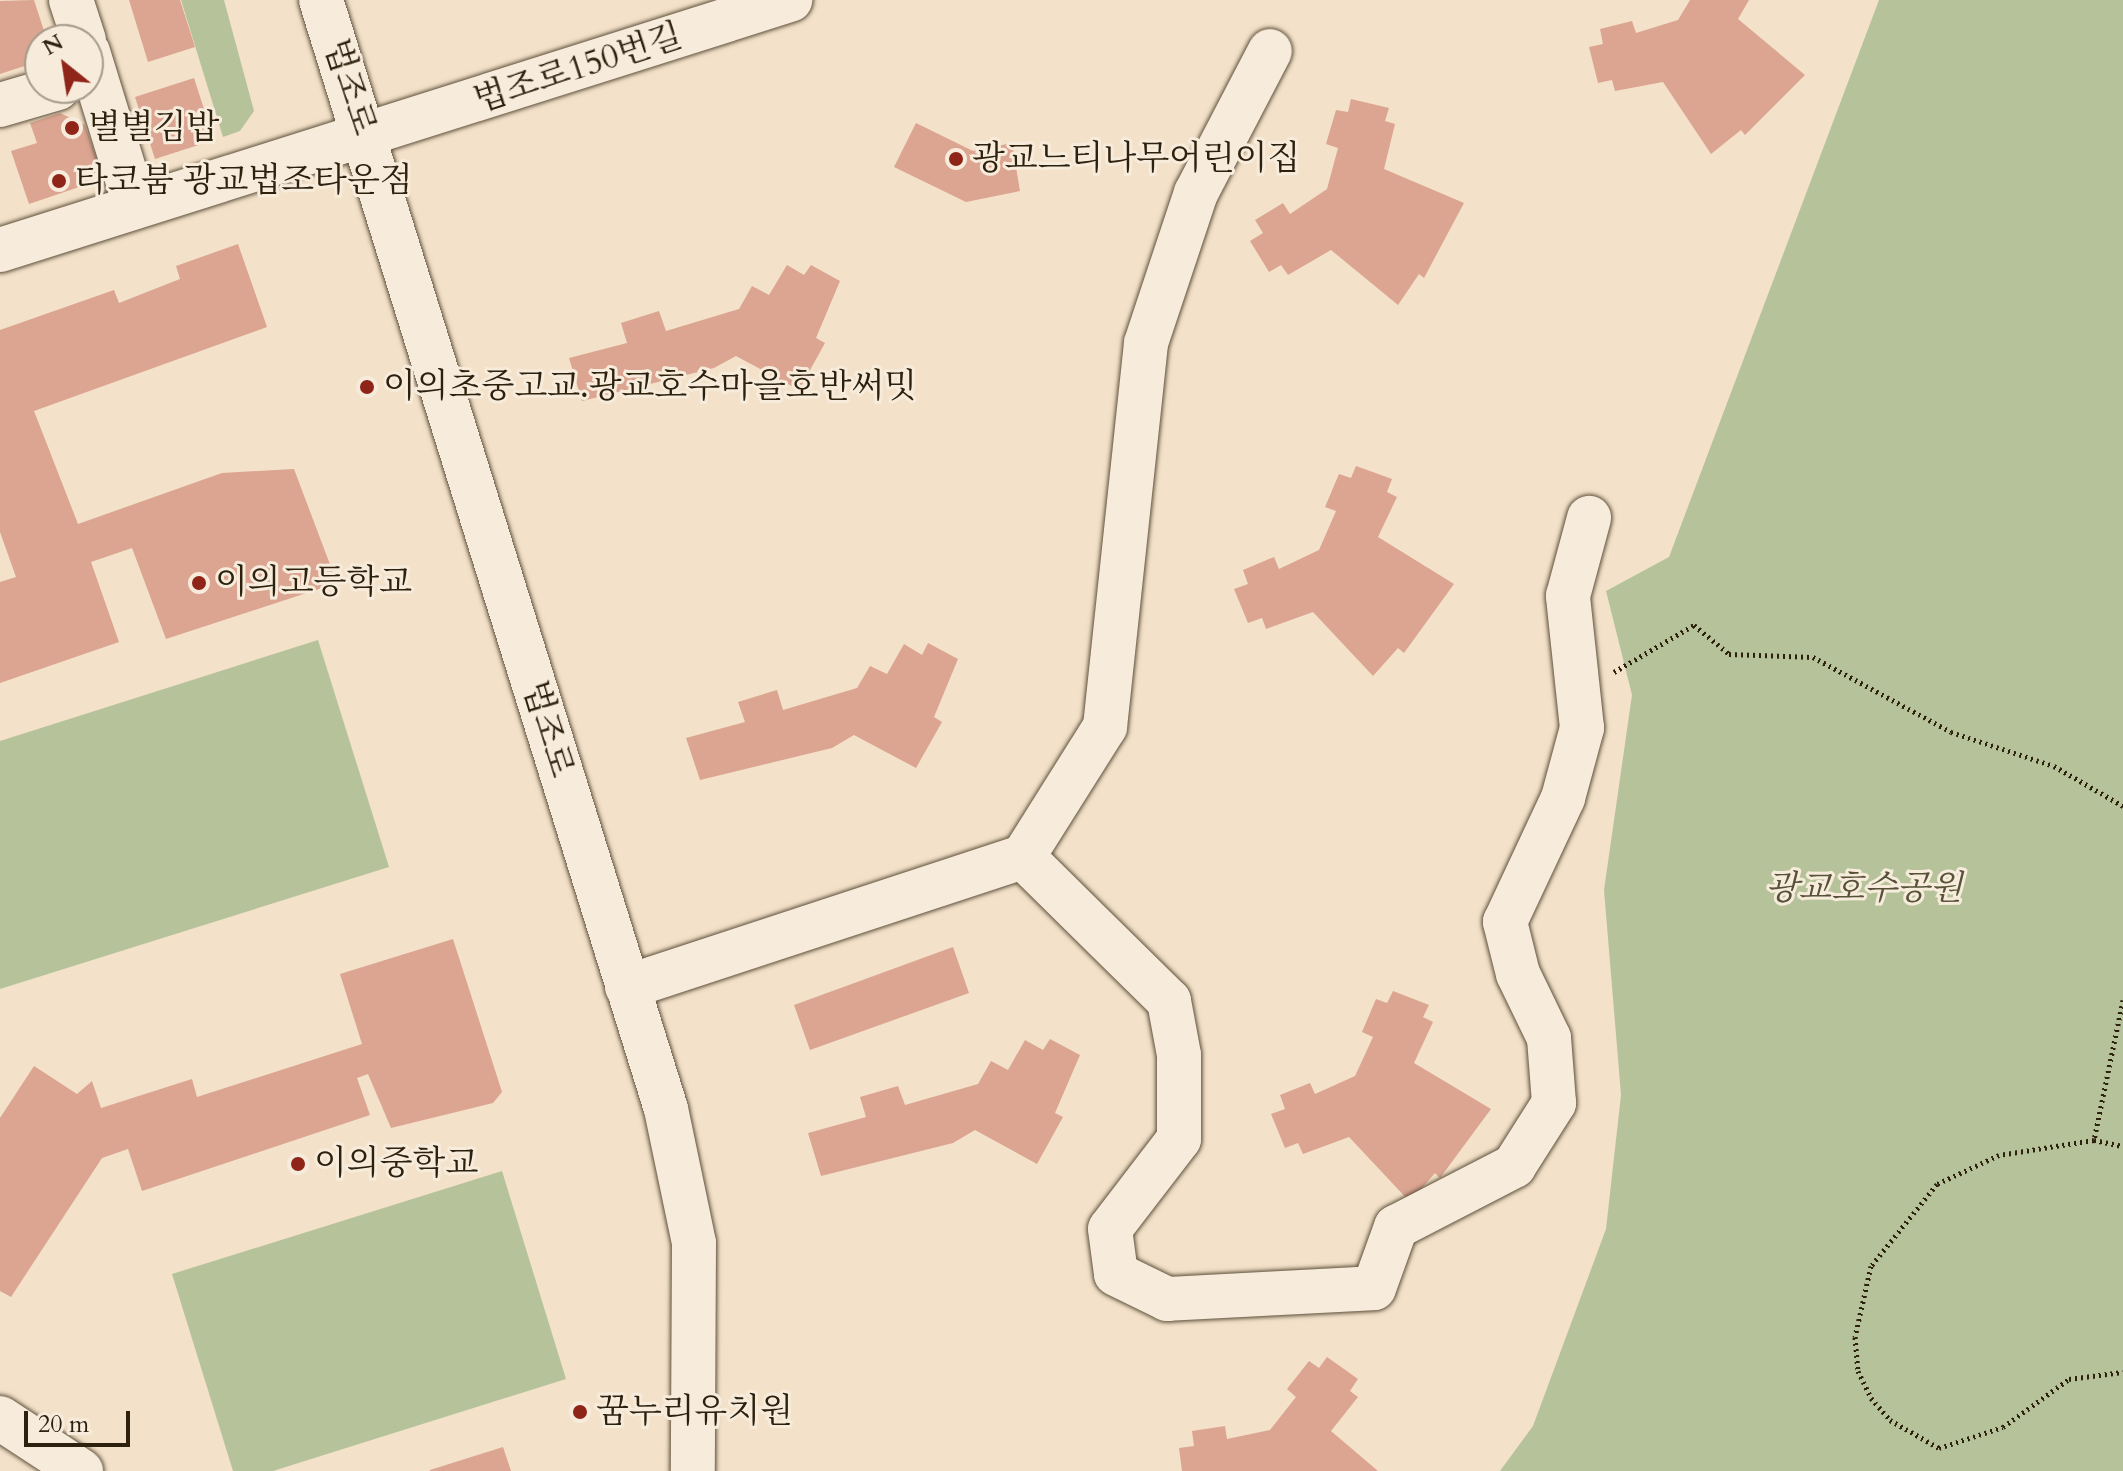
<!DOCTYPE html>
<meta charset="utf-8">
<style>
body{margin:0}
#map{position:relative;width:2123px;height:1471px;overflow:hidden;background:#f3e1c9;font-family:Cardo,"Noto Serif KR",serif}
div>[style]{position:absolute}
[style*='--x']{left:calc(var(--x)*1px);top:calc(var(--y)*1px);width:calc(var(--w)*1px);rotate:calc(var(--a)*1deg)}
.green>*{inset:0;background:#b6c39a}
.building>*{inset:0;background:#dba591}
.path>*{height:5px;margin-top:-2.5px;transform-origin:0;background:repeating-linear-gradient(90deg,#2d200c 0 2px,transparent 0 6px)}
.roads{filter:drop-shadow(0 0 2px #5e503b) drop-shadow(0 0 2px #5e503b)}
.minor>*{height:44px;margin:-22px;padding:0 22px;transform-origin:22px;border-radius:22px;background:#f7ecdc}
.dots>*{width:22px;height:22px;translate:-50% -50%;box-sizing:border-box;border:4px solid #f7ecdc;border-radius:50%}
span{translate:-50% -50%;white-space:nowrap;text-align:center;line-height:1.15;-webkit-text-stroke:6px #f7ecdc;paint-order:stroke}
.street-label{font-size:34px;color:#2d200c}
.poi-label{font-size:34px;color:#2d200c}
.left{translate:0 -50%;text-align:left}
.park-label{font-size:34px;color:#565137;font-style:italic}
.north{position:absolute;left:24px;top:24px;width:80px;height:80px;box-sizing:border-box;background:#f7ecdc;border:2px solid #a69a89;border-radius:50%;rotate:330deg;font-size:22px;font-weight:700;line-height:32px;text-align:center;color:#2d200c}
.north::after{content:'';display:block;margin:auto;width:28px;height:36px;background:#8f2418;clip-path:polygon(50% 0,100% 100%,50% 72%,0 100%)}
.scale{position:absolute;left:24px;top:1411px;width:106px;height:36px;box-sizing:border-box;border:4px solid #2d200c;border-top:0;padding-left:10px;font-size:24px;line-height:28px;white-space:nowrap;color:#2d200c;-webkit-text-stroke:6px #f7ecdc;paint-order:stroke}
</style>
<div id="map">
<div class="green">
<i style="clip-path:polygon(181px 0,224px 0,254px 111px,240px 131px,223px 137px)"></i>
<i style="clip-path:polygon(1879px 0,2123px 0,2123px 1471px,1500px 1471px,1533px 1426px,1606px 1229px,1621px 1095px,1604px 890px,1632px 695px,1606px 591px,1669px 557px)"></i>
<i style="clip-path:polygon(318px 640px,389px 867px,0 989px,0 741px)"></i>
<i style="clip-path:polygon(502px 1171px,566px 1379px,273px 1471px,233px 1471px,172px 1274px)"></i>
</div>
<div class="building">
<i style="clip-path:polygon(34px 0,47px 40px,40px 40px,40px 61px,0 74px,0 1px)"></i>
<i style="clip-path:polygon(129px 0,180px 0,195px 47px,148px 62px)"></i>
<i style="clip-path:polygon(1690px 0,1749px 0,1738px 19px,1805px 75px,1745px 135px,1741px 130px,1711px 154px,1663px 82px,1615px 91px,1612px 80px,1598px 83px,1589px 47px,1603px 44px,1600px 29px,1632px 21px,1636px 33px,1678px 20px)"></i>
<i style="clip-path:polygon(194px 78px,214px 140px,155px 159px,135px 97px)"></i>
<i style="clip-path:polygon(1351px 99px,1389px 108px,1385px 121px,1395px 124px,1384px 169px,1464px 203px,1424px 278px,1419px 274px,1398px 305px,1331px 250px,1288px 275px,1281px 265px,1269px 272px,1250px 241px,1263px 233px,1255px 220px,1283px 203px,1290px 214px,1327px 189px,1338px 148px,1326px 144px,1336px 110px,1348px 112px)"></i>
<i style="clip-path:polygon(60px 113px,85px 125px,99px 165px,91px 183px,29px 204px,11px 151px,37px 143px,30px 123px)"></i>
<i style="clip-path:polygon(916px 123px,973px 151px,1012px 143px,1020px 191px,966px 202px,894px 167px)"></i>
<i style="clip-path:polygon(238px 244px,267px 327px,34px 411px,78px 524px,222px 473px,294px 469px,337px 583px,166px 639px,132px 548px,91px 562px,119px 642px,0 683px,0 582px,16px 577px,0 532px,0 330px,114px 290px,119px 303px,180px 279px,176px 266px)"></i>
<i style="clip-path:polygon(787px 265px,804px 275px,811px 265px,840px 281px,816px 338px,825px 343px,799px 390px,736px 356px,714px 368px,582px 401px,569px 358px,627px 343px,621px 323px,659px 311px,666px 331px,739px 309px,752px 286px,769px 295px)"></i>
<i style="clip-path:polygon(1356px 466px,1392px 479px,1387px 492px,1397px 497px,1378px 537px,1454px 584px,1404px 653px,1398px 648px,1373px 676px,1313px 612px,1266px 629px,1262px 618px,1248px 623px,1234px 589px,1248px 584px,1243px 570px,1274px 557px,1279px 569px,1319px 550px,1336px 511px,1325px 507px,1339px 474px,1351px 478px)"></i>
<i style="clip-path:polygon(928px 643px,958px 659px,934px 717px,942px 722px,916px 768px,854px 735px,832px 748px,700px 780px,686px 738px,745px 722px,738px 702px,777px 690px,783px 710px,857px 688px,870px 666px,887px 674px,904px 644px,922px 655px)"></i>
<i style="clip-path:polygon(453px 939px,502px 1092px,493px 1103px,391px 1128px,368px 1074px,357px 1078px,370px 1115px,142px 1191px,128px 1149px,102px 1158px,11px 1297px,0 1291px,0 1118px,34px 1066px,77px 1094px,92px 1081px,101px 1108px,192px 1079px,197px 1097px,362px 1044px,340px 974px)"></i>
<i style="clip-path:polygon(953px 947px,969px 993px,810px 1050px,794px 1005px)"></i>
<i style="clip-path:polygon(1393px 991px,1429px 1005px,1423px 1017px,1433px 1022px,1414px 1063px,1491px 1109px,1440px 1178px,1435px 1173px,1410px 1202px,1349px 1137px,1303px 1154px,1298px 1143px,1285px 1148px,1271px 1114px,1285px 1109px,1280px 1095px,1310px 1083px,1315px 1094px,1355px 1076px,1373px 1037px,1362px 1032px,1376px 999px,1387px 1003px)"></i>
<i style="clip-path:polygon(1050px 1039px,1080px 1055px,1055px 1113px,1063px 1117px,1037px 1164px,975px 1130px,953px 1143px,821px 1176px,808px 1133px,866px 1117px,860px 1097px,898px 1086px,905px 1105px,978px 1084px,991px 1061px,1008px 1070px,1025px 1040px,1043px 1050px)"></i>
<i style="clip-path:polygon(1327px 1357px,1358px 1379px,1350px 1391px,1358px 1397px,1331px 1431px,1378px 1471px,1182px 1471px,1179px 1448px,1194px 1446px,1192px 1431px,1225px 1426px,1227px 1439px,1270px 1430px,1296px 1397px,1287px 1389px,1309px 1361px,1319px 1368px)"></i>
<i style="clip-path:polygon(503px 1447px,511px 1471px,430px 1471px,430px 1470px)"></i>
</div>
<div class="path">
<i style="--x:1614;--y:672;--w:93;--a:-30.4"></i>
<i style="--x:1694;--y:625;--w:45;--a:39.6"></i>
<i style="--x:1729;--y:654;--w:84;--a:2"></i>
<i style="--x:1813;--y:657;--w:157;--a:28.5"></i>
<i style="--x:1951;--y:732;--w:108;--a:18.3"></i>
<i style="--x:2054;--y:766;--w:80;--a:30.1"></i>
<i style="--x:2123;--y:1000;--w:143;--a:101.7"></i>
<i style="--x:2094;--y:1140;--w:96;--a:171"></i>
<i style="--x:1999;--y:1155;--w:68;--a:154.9"></i>
<i style="--x:1937;--y:1184;--w:105;--a:128.8"></i>
<i style="--x:1871;--y:1266;--w:73;--a:102.7"></i>
<i style="--x:1855;--y:1337;--w:34;--a:85"></i>
<i style="--x:1858;--y:1371;--w:30;--a:64"></i>
<i style="--x:1871;--y:1398;--w:29;--a:49"></i>
<i style="--x:1890;--y:1420;--w:56;--a:29.7"></i>
<i style="--x:1939;--y:1448;--w:67;--a:-18.2"></i>
<i style="--x:2003;--y:1427;--w:82;--a:-36"></i>
<i style="--x:2069;--y:1379;--w:54;--a:-7.4"></i>
<i style="--x:2094;--y:1140;--w:30;--a:12"></i>
</div>
<div class="roads">
<div class="minor">
<i style="--x:71;--y:0;--w:42;--a:72"></i>
<i style="--x:321;--y:0;--w:1161;--a:72.72"></i>
<i style="--x:666;--y:1109;--w:137;--a:78.2"></i>
<i style="--x:694;--y:1243;--w:228;--a:90.3"></i>
<i style="--x:88;--y:52;--w:160;--a:72.9"></i>
<i style="--x:0;--y:105;--w:60;--a:-16.3"></i>
<i style="--x:0;--y:250;--w:829;--a:-17.56"></i>
<i style="--x:1023;--y:857;--w:154;--a:-57.8"></i>
<i style="--x:1105;--y:727;--w:386;--a:-83.9"></i>
<i style="--x:1146;--y:343;--w:158;--a:-71.6"></i>
<i style="--x:1196;--y:193;--w:160;--a:-62.5"></i>
<i style="--x:627;--y:987;--w:417;--a:-18.2"></i>
<i style="--x:1023;--y:857;--w:205;--a:44.6"></i>
<i style="--x:1169;--y:1001;--w:55;--a:79.5"></i>
<i style="--x:1179;--y:1055;--w:84;--a:90"></i>
<i style="--x:1179;--y:1139;--w:113;--a:127.5"></i>
<i style="--x:1110;--y:1229;--w:45;--a:82.4"></i>
<i style="--x:1116;--y:1274;--w:57;--a:26.1"></i>
<i style="--x:1167;--y:1299;--w:207;--a:-3"></i>
<i style="--x:1374;--y:1288;--w:65;--a:-70.2"></i>
<i style="--x:1396;--y:1227;--w:133;--a:-27.3"></i>
<i style="--x:1514;--y:1166;--w:75;--a:-57.6"></i>
<i style="--x:1554;--y:1103;--w:65;--a:-94.4"></i>
<i style="--x:1549;--y:1038;--w:71;--a:-115.8"></i>
<i style="--x:1518;--y:974;--w:54;--a:-104"></i>
<i style="--x:1505;--y:922;--w:137;--a:-64.9"></i>
<i style="--x:1563;--y:798;--w:73;--a:-74.8"></i>
<i style="--x:1582;--y:728;--w:133;--a:-96.1"></i>
<i style="--x:1568;--y:596;--w:81;--a:-74.9"></i>
<i style="--x:0;--y:1418;--w:97;--a:33.2"></i>
</div>
</div>
<div class="dots">
<i style="left:72px;top:128px;background:#8f2418"></i>
<i style="left:956px;top:159px;background:#8f2418"></i>
<i style="left:59px;top:181px;background:#8f2418"></i>
<i style="left:367px;top:387px;background:#8f2418"></i>
<i style="left:199px;top:583px;background:#8f2418"></i>
<i style="left:298px;top:1164px;background:#8f2418"></i>
<i style="left:580px;top:1412px;background:#8f2418"></i>
</div>
<div class="street-label">
<span style="left:578px;top:68px;rotate:-18deg">법조로150번길</span>
<span style="left:350px;top:87px;rotate:72deg">법조로</span>
<span style="left:548px;top:729px;rotate:73deg">법조로</span>
</div>
<div class="poi-label">
<span class="left" style="left:88px;top:128px">별별김밥</span>
<span class="left" style="left:972px;top:159px">광교느티나무어린이집</span>
<span class="left" style="left:75px;top:181px">타코붐 광교법조타운점</span>
<span class="left" style="left:383px;top:387px">이의초중고교.광교호수마을호반써밋</span>
<span class="left" style="left:215px;top:583px">이의고등학교</span>
<span class="left" style="left:314px;top:1164px">이의중학교</span>
<span class="left" style="left:596px;top:1412px">꿈누리유치원</span>
</div>
<div class="park-label">
<span style="left:1864px;top:889px">광교호수공원</span>
</div>
<div class="north">N</div>
<div class="scale">20 m</div>
</div>
